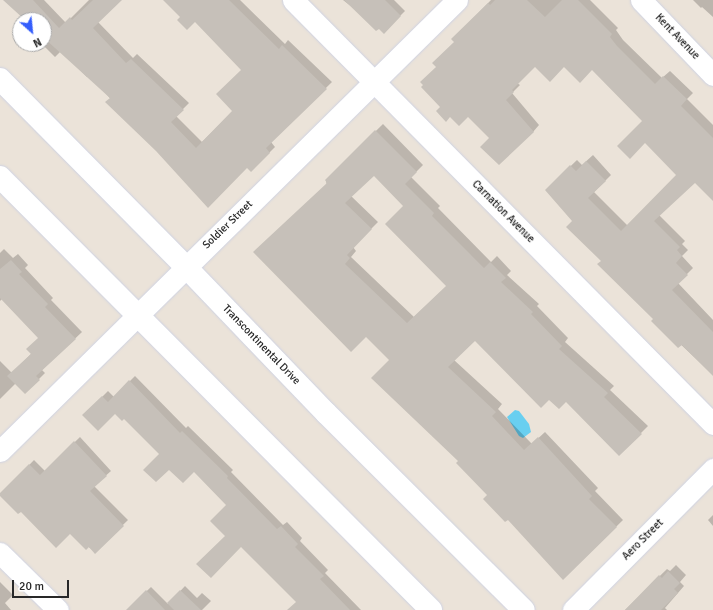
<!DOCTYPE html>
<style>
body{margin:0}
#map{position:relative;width:713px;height:610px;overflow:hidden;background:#ebe3d9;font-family:Signika,sans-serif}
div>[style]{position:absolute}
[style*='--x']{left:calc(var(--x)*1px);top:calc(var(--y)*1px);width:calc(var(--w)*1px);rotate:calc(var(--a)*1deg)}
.water>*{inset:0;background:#69cff0}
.shadow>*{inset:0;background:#0003}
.building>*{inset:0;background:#c6c0b9}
.roads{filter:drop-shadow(0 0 1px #ced2e2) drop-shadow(0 0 1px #ced2e2)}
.minor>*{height:21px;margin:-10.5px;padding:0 10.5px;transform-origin:10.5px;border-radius:10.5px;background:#fff}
.tertiary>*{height:22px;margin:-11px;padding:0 11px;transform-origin:11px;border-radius:11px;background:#fff}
span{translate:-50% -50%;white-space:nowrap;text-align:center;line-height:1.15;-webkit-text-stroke:3px #fff;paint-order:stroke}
.street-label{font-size:11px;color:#282828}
.north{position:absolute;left:12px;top:12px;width:40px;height:40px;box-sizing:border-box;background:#fff;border:1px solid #a9a9a9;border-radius:50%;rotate:153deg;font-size:11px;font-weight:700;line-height:16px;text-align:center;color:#282828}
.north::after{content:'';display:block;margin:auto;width:14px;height:18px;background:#355efc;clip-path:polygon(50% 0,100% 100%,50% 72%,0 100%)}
.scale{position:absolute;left:12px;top:580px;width:57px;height:18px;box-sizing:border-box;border:2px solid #282828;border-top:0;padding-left:5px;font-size:12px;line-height:14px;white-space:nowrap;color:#282828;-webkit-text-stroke:3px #fff;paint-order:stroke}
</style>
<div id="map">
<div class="water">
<i style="clip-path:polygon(515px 410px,519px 411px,529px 424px,531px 432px,523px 438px,519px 436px,507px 417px)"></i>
</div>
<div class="shadow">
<i style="clip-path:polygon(4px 0,44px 0,66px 23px,89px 0,120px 0,98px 22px,133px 58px,137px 54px,189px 103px,176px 116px,202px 142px,233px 111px,243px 70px,195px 21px,181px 17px,165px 0,240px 0,285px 44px,288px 40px,332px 82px,271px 142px,275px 147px,251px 171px,247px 166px,157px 150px,89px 75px,87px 77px,61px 51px,55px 57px,42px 44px,45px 37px,44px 20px,26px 20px)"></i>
<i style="clip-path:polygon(343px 0,394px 0,405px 11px,384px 32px)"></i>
<i style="clip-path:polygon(491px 0,590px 0,618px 28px,616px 30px,623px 40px,662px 78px,670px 71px,693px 93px,687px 99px,713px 125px,713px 199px,695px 181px,659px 215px,685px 241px,682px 244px,688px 250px,682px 256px,693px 268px,678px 283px,713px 320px,713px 375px,654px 319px,602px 261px,574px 221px,546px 190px,577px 160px,582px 165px,593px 155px,611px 175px,594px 192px,628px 226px,677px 175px,643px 121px,592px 69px,535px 65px,517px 83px,520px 85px,512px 93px,539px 125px,533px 132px,490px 138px,468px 115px,441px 107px,437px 67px,455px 42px,453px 39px)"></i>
<i style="clip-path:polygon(693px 0,713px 0,713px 17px,702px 7px,701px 8px)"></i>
<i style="clip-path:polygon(evenodd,383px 124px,423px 165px,411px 177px,440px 206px,438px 208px,491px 262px,497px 256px,511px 271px,507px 275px,539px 304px,537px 306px,568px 338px,565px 342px,614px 386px,610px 390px,648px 426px,619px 455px,566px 401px,549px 399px,475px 340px,454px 360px,502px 404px,498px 409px,532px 444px,545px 432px,598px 488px,595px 491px,623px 520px,563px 579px,460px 460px,391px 360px,366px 336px,351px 351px,326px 180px,383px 124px,374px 175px,405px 206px,447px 286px,414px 317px,351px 257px,356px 251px,353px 247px,378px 222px,351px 196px,374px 175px)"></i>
<i style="clip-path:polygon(4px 249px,13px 258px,18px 254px,28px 265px,25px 268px,53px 298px,51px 300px,82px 332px,42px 370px,45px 373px,25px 393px,16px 383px,0 399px,0 361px,12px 373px,32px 353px,39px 338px,2px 299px,0 301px,0 253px)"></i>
<i style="clip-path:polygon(135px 376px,186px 428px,188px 426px,233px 470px,231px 472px,283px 525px,287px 522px,302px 538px,300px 541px,328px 570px,325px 573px,361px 610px,294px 610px,297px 602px,241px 546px,226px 536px,227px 505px,194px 471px,160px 454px,124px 417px,115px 413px,84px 415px,108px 391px,114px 397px)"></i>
<i style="clip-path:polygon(80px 437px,111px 471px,94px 486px,128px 520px,95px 552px,70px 532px,21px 510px,0 495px,34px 460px,45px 471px)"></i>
<i style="clip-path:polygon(713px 515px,713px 526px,708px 520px)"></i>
<i style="clip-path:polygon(676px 565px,686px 575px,680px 582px,684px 586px,665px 608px,667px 610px,625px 610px,667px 569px,670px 571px)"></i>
<i style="clip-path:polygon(0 582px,13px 595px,5px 603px,11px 610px,0 610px)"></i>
<i style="clip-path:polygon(185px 586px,197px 598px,202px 593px,211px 601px,202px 610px,127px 610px,151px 587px,168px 604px)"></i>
</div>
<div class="building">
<i style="clip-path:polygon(3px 0,33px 0,59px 28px,70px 17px,72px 20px,93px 0,122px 0,93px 28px,126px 63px,131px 59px,184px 110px,171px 122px,196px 148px,232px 111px,216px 94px,241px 70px,195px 22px,187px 30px,177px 20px,180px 17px,163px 0,229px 0,279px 49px,282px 45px,327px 89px,266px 148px,270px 153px,251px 172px,247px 168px,208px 208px,156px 151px,105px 102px,110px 98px,44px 38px,44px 20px,25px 20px)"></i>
<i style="clip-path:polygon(344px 0,385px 0,401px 16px,384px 34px,379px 29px,376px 31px)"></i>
<i style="clip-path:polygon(495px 0,527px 0,545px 17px,562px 0,578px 0,612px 34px,610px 37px,617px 46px,655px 84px,663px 76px,687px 99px,681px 106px,713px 138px,713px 201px,695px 183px,654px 221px,680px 247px,677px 250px,682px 256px,676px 263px,688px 275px,672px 290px,713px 332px,713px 376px,682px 345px,678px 348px,651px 321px,653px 319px,597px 264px,601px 261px,566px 227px,572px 221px,545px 190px,570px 165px,576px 171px,586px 161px,606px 181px,588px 198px,621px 231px,676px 175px,645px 143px,630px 159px,617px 146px,642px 121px,592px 70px,580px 83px,564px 67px,550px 82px,535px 67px,512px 90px,514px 92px,506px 100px,534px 132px,499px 165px,480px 147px,489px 138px,468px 117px,459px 126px,450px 117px,446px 122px,436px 111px,440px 107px,421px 87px,423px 85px,420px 82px,436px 67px,432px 63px,454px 42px,451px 39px,488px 3px,490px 5px)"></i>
<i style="clip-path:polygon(evenodd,375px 130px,417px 172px,405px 184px,434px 213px,432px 216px,484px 268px,490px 262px,506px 278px,501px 282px,533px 312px,531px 314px,562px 346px,559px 349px,608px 393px,604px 397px,642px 434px,619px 456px,566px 402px,559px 409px,549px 400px,541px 408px,475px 341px,448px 367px,496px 412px,492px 416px,524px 450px,538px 437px,592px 496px,589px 499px,617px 527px,563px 580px,508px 520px,505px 522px,483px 499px,487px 495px,456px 463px,458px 461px,371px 378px,389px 360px,366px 337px,351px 352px,253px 252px,327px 183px,325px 180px,375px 130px,374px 176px,403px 206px,385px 224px,446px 286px,407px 323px,345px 264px,350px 258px,347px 255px,372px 229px,345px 203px,374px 176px)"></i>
<i style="clip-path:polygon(11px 260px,22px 272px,19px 274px,48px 304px,45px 307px,76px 339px,36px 376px,40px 380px,25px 394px,7px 376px,31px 354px,26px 349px,38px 338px,0 298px,0 269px)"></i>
<i style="clip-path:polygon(129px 380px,180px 433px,182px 431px,228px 476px,227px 478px,277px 529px,281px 526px,298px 544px,295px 547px,324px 576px,320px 579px,350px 610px,287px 610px,296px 602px,241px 547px,211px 578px,196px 564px,225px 536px,210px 521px,226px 505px,194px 472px,183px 483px,169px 470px,156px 482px,143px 470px,159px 454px,124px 419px,122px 421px,115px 414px,98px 431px,82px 415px,102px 396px,108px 402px)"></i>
<i style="clip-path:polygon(74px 441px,107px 476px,90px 491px,124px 526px,95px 554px,89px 547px,86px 550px,70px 534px,56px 548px,21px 512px,18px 514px,0 496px,0 493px,29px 464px,40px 475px)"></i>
<i style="clip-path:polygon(668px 571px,680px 583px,674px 589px,678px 593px,661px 610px,625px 610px,659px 575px,662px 578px)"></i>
<i style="clip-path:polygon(146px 590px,165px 610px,126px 610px)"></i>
<i style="clip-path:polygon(180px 590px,201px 610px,174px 610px,167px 603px)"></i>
</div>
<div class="roads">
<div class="minor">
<i style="--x:293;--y:0;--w:597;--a:45.27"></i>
<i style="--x:641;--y:0;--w:104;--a:46.2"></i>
<i style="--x:0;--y:451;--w:642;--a:-44.62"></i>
<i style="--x:0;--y:553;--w:81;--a:44.5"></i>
<i style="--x:573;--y:610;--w:199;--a:-45.2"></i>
</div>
<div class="tertiary">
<i style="--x:0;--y:79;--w:263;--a:45.3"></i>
<i style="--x:185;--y:266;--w:204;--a:46.2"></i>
<i style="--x:326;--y:413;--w:279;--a:44.9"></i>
<i style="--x:0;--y:177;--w:611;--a:45.13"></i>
</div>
</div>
<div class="street-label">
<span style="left:677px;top:37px;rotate:46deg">Kent Avenue</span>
<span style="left:503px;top:212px;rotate:45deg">Carnation Avenue</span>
<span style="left:228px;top:225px;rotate:-44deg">Soldier Street</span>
<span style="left:261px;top:345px;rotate:46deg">Transcontinental Drive</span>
<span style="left:643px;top:540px;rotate:-45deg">Aero Street</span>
</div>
<div class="north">N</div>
<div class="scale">20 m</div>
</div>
